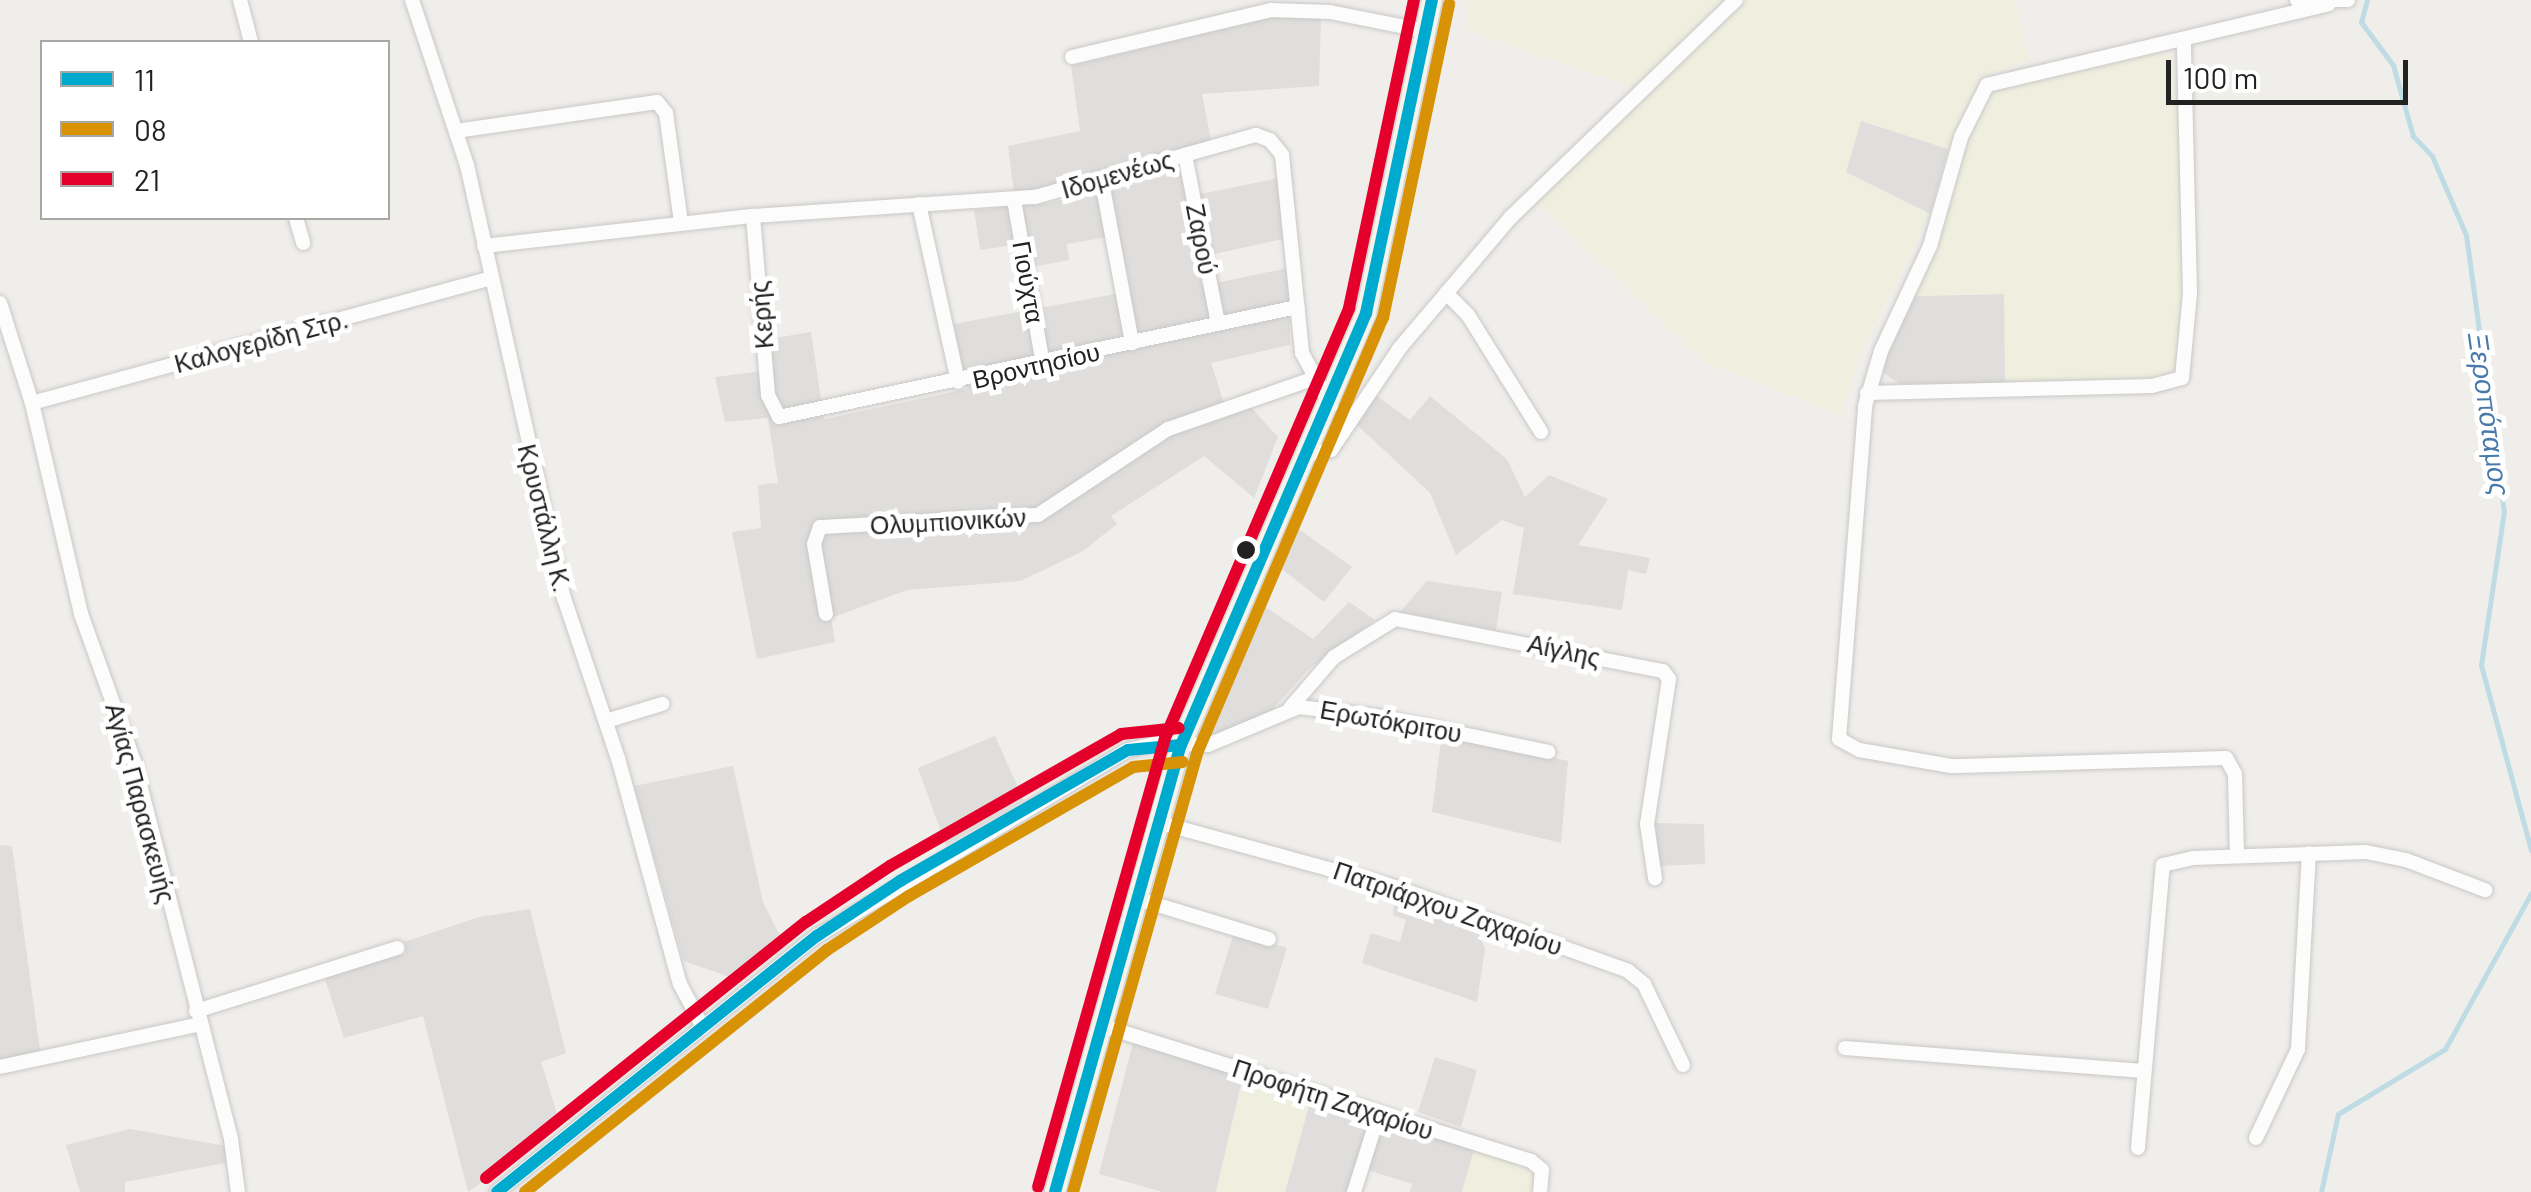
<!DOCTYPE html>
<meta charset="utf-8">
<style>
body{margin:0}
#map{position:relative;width:2531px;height:1192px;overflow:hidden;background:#f0eeeb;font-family:Barlow,sans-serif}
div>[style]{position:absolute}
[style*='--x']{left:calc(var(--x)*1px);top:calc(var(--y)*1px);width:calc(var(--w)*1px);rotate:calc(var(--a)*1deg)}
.residential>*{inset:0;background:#dfdedc}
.farmland>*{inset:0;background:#efefdf}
.stream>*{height:5px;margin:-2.5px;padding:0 2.5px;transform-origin:2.5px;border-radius:2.5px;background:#bfdbe3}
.roads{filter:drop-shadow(0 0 2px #c9c8c7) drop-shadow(0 0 2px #c9c8c7)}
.minor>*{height:14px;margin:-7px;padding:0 7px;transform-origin:7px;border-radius:7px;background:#fdfcfc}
.secondary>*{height:20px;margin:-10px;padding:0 10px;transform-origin:10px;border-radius:10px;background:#f4f4ed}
.bus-1>*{height:12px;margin:-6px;padding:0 6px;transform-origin:6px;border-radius:6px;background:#00a9ce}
.bus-2>*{height:12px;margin:-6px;padding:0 6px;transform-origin:6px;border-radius:6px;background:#d79205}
.bus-3>*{height:12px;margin:-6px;padding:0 6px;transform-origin:6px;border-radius:6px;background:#e4002b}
.dots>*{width:28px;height:28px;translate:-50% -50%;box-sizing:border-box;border:5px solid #fff;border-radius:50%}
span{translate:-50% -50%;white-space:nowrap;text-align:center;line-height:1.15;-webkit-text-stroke:10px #fff;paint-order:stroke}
.street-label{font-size:25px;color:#222}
.water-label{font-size:28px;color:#4a7aab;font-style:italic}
.legend{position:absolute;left:40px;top:40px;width:350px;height:180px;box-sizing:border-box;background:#fff;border:2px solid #a7a7a7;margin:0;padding:12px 18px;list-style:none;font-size:30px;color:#222}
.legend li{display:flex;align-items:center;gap:20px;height:50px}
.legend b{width:50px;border:2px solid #a7a7a7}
.scale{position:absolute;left:2166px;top:60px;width:242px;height:45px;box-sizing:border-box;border:5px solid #222;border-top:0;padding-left:12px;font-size:30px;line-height:35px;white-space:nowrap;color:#222;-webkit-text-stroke:8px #fff;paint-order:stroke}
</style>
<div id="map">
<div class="residential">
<i style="clip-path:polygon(1321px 16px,1319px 86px,1202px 94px,1211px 140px,1103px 176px,1014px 194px,1008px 146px,1080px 131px,1071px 66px,1269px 18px)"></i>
<i style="clip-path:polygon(1861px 120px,1948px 149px,1930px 214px,1845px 172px)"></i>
<i style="clip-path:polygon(1180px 166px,1186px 197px,1279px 178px,1287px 238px,1197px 258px,1202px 286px,1288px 268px,1290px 345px,1211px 363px,1227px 412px,1249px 405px,1278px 437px,1254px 498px,1204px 456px,1111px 516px,1117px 524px,1083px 551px,1046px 569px,1020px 581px,907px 590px,831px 618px,835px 642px,757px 659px,732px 532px,761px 528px,758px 485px,778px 483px,768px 418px,725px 422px,715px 377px,772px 370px,769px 339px,811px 332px,824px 419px,967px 389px,954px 324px,1131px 291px,1119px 235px,1067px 244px,1069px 260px,1032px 267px,1027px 243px,980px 250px,974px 210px,1051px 203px)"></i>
<i style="clip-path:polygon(2005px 294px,2005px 383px,1899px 384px,1881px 371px,1915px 296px)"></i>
<i style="clip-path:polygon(1374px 394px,1410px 420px,1430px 396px,1507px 459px,1525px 497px,1549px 475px,1608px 499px,1578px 545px,1650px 558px,1646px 574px,1628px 570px,1622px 610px,1513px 594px,1524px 528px,1502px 520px,1456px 555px,1430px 493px,1356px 424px)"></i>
<i style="clip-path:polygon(1296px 527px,1352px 567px,1324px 602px,1278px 566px)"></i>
<i style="clip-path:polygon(1427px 581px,1502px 592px,1496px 630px,1400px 612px)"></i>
<i style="clip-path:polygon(1349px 602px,1375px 620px,1309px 669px,1270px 712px,1216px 739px,1202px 729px,1261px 604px,1313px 639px)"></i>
<i style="clip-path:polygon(1442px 732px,1568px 761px,1561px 843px,1432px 812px)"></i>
<i style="clip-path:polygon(995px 736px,1024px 801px,946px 846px,918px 768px)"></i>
<i style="clip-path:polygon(733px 766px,763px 902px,782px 940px,735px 979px,684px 961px,634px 786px)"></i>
<i style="clip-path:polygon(1655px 823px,1704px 824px,1705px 864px,1659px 866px)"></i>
<i style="clip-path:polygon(0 845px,12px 846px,40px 1051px,0 1061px)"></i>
<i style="clip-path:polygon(1395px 893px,1473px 921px,1485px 948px,1477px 1002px,1362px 963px,1371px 933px,1400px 942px,1406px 920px,1393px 915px)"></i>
<i style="clip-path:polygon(530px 909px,566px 1053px,541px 1062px,561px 1126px,468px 1192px,423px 1016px,344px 1038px,324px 976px,406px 953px,404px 942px,479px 917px)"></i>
<i style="clip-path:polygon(1234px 932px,1287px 948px,1268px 1009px,1215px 994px)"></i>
<i style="clip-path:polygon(1133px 1043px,1243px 1077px,1216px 1192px,1163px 1192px,1099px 1174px)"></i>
<i style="clip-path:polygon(1435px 1057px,1477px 1070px,1461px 1127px,1418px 1112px)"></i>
<i style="clip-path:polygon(1311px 1098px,1474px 1150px,1462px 1192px,1410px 1192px,1412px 1184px,1358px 1167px,1350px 1192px,1285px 1192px)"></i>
<i style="clip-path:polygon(130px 1129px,226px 1146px,230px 1162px,125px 1182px,125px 1192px,80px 1192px,66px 1145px)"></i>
</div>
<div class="farmland">
<i style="clip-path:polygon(1470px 0,1727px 0,1634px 88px,1466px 30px)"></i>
<i style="clip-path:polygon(1747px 0,2015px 0,2029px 60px,1980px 78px,1948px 149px,1861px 121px,1846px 172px,1930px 214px,1863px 346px,1841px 415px,1704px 362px,1537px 202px)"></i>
<i style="clip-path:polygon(2154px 51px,2173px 57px,2180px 96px,2182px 288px,2176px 368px,2151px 380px,2005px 383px,2004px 294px,1915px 296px,1975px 122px,1996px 89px)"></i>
<i style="clip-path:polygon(1243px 1077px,1311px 1098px,1285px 1192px,1216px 1192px)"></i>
<i style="clip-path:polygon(1474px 1150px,1528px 1166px,1536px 1173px,1535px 1192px,1462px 1192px)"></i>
</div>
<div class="stream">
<i style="--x:2367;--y:0;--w:23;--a:105"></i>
<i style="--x:2361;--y:22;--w:54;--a:53.3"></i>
<i style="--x:2393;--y:65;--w:74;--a:74.3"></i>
<i style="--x:2413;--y:136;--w:28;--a:46"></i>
<i style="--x:2432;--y:156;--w:86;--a:66.7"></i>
<i style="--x:2466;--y:235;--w:279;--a:82.2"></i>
<i style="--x:2504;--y:511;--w:156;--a:98.5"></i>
<i style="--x:2481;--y:665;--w:192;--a:74.9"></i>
<i style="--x:2321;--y:1192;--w:80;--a:-77.7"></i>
<i style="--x:2338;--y:1114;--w:125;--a:-31.3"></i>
<i style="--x:2445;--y:1049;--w:178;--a:-61.1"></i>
</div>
<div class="roads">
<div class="minor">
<i style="--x:240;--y:0;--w:43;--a:75.3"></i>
<i style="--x:412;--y:0;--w:174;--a:71.6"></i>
<i style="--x:467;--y:165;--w:444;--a:77.4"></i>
<i style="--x:564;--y:598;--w:169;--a:71.4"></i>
<i style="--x:618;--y:758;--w:234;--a:74.7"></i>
<i style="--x:680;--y:984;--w:49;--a:61.9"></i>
<i style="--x:2297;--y:0;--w:51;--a:0"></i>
<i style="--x:1072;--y:57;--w:204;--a:-13.3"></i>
<i style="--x:1271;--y:10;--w:59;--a:1.9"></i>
<i style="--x:1330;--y:12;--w:98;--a:11.2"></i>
<i style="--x:456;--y:131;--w:203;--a:-8.2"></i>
<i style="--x:657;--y:102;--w:14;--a:51"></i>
<i style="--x:666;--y:113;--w:111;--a:82.2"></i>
<i style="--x:1185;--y:155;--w:171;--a:78.9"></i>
<i style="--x:1102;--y:182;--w:164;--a:79.4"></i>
<i style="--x:1014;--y:200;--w:167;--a:80"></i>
<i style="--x:919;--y:204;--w:182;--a:77.6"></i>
<i style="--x:753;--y:216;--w:180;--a:85.2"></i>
<i style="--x:768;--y:395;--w:25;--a:63"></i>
<i style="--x:779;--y:417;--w:530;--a:-11.99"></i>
<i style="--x:296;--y:218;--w:26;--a:74"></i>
<i style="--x:484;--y:246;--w:271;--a:-6.4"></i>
<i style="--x:753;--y:216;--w:283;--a:-3.9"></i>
<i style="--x:1035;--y:197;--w:230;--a:-15.7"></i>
<i style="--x:1256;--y:135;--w:15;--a:20"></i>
<i style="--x:1270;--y:140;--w:19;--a:51"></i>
<i style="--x:1282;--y:155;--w:199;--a:84.2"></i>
<i style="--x:1302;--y:353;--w:60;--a:61.3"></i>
<i style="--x:1446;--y:293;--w:31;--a:45"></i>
<i style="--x:1468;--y:315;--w:138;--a:58"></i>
<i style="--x:0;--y:303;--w:105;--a:72.3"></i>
<i style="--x:32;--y:403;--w:217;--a:76.9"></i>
<i style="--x:81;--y:614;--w:156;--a:70.2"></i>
<i style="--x:134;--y:761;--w:390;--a:75.6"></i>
<i style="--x:231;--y:1139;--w:53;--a:82.5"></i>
<i style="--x:1867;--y:393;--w:285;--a:-1.4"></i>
<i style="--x:2152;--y:386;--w:31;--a:-15"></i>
<i style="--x:2182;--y:378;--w:85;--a:-84.6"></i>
<i style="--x:2190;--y:293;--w:254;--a:-91.4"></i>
<i style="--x:32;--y:403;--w:476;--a:-15.2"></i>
<i style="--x:1309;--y:454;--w:22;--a:-10"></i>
<i style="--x:1331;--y:450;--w:122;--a:-56"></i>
<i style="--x:1399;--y:349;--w:173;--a:-49.7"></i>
<i style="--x:1511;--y:217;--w:313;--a:-44"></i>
<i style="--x:826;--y:614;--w:71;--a:-99.7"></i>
<i style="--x:814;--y:544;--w:18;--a:-71"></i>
<i style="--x:820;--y:527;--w:218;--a:-3.2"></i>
<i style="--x:1038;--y:515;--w:156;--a:-33.5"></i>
<i style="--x:1168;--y:429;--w:152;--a:-19.1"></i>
<i style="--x:1290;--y:708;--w:67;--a:-49.2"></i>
<i style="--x:1334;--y:657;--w:72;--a:-31.9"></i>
<i style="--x:1395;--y:619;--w:273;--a:11"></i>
<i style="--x:1663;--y:671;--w:10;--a:53"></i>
<i style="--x:1669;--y:679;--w:147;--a:98.6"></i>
<i style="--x:1647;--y:824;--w:55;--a:81.6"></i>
<i style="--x:606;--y:721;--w:59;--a:-16.9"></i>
<i style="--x:1157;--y:822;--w:246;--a:15.3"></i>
<i style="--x:1394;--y:887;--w:249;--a:19.7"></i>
<i style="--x:1628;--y:971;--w:21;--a:39"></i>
<i style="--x:1644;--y:984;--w:90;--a:64.3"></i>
<i style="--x:2237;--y:856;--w:82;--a:-91.4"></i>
<i style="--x:2235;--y:774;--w:18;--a:-119"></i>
<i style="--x:2226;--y:758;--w:275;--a:178.3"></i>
<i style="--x:1951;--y:766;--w:93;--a:-170.1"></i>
<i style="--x:1859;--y:750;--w:23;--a:-151"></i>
<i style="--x:1839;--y:739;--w:334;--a:-85.5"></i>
<i style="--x:1865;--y:406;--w:57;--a:-73.8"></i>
<i style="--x:1881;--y:351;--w:116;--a:-65"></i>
<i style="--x:1930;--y:246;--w:113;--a:-74.1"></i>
<i style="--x:1961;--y:137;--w:58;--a:-63.4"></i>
<i style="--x:1987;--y:85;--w:351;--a:-13.3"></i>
<i style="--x:1135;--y:898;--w:140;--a:17"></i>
<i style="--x:196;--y:1011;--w:211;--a:-17.4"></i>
<i style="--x:1100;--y:1025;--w:452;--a:17.5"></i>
<i style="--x:1531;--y:1161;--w:14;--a:39"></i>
<i style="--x:1542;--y:1170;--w:22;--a:95"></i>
<i style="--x:1845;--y:1048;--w:299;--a:4.4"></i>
<i style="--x:0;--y:1067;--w:205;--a:-12.1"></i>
<i style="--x:2256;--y:1138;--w:98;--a:-64.7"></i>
<i style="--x:2298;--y:1049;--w:196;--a:-86.8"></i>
<i style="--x:2138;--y:1148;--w:284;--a:-85"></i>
<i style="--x:2163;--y:865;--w:31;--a:-13"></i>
<i style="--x:2193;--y:858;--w:173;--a:-2"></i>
<i style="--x:2366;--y:852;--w:41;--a:11.3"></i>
<i style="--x:2406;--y:860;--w:85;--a:20.8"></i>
<i style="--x:497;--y:1192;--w:410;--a:-38.7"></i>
<i style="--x:817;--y:936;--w:362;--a:-30.9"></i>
<i style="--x:1128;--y:750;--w:32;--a:-13"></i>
<i style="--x:1159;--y:743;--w:49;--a:2.3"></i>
<i style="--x:1208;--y:745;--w:99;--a:-22.7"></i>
<i style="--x:1299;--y:707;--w:83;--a:7"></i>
<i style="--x:1381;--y:717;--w:171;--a:11.8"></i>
<i style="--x:1354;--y:1192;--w:83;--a:-72.4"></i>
</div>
<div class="secondary">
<i style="--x:1055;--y:1192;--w:464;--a:-74.3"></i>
<i style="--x:1181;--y:745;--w:470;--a:-66.8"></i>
<i style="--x:1366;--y:313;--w:320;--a:-78.1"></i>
</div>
</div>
<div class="bus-1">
<i style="--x:497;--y:1192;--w:410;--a:-38.7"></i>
<i style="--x:817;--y:936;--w:100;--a:-33.5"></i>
<i style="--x:900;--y:881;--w:263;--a:-29.9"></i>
<i style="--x:1128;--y:750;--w:53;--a:-5.4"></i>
<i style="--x:1055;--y:1192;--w:464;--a:-74.3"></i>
<i style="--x:1181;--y:745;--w:470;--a:-66.8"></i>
<i style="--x:1366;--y:313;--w:320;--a:-78.1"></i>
</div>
<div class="bus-2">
<i style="--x:525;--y:1192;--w:387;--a:-38.7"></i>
<i style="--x:827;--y:950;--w:98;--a:-33.4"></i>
<i style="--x:909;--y:896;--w:258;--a:-29.9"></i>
<i style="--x:1133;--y:767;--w:50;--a:-5.7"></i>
<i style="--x:1073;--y:1192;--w:458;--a:-74.2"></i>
<i style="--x:1198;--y:751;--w:471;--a:-66.9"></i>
<i style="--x:1383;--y:318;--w:321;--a:-78.1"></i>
</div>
<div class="bus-3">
<i style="--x:486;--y:1178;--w:410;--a:-38.7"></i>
<i style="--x:806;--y:922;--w:101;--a:-33.7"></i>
<i style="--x:890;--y:866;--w:266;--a:-29.7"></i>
<i style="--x:1121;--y:734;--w:58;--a:-5.9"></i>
<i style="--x:1038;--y:1187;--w:467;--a:-74.2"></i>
<i style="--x:1165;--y:738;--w:468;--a:-66.8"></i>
<i style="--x:1349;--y:308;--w:315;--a:-78.1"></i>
</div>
<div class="dots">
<i style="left:1246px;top:550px;background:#222"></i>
</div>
<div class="street-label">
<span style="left:1117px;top:174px;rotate:-16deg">Ιδομενέως</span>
<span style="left:1202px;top:239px;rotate:79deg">Ζαρού</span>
<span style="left:1029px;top:282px;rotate:80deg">Γιούχτα</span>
<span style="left:761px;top:315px;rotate:-95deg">Κερής</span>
<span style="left:261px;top:341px;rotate:-15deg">Καλογερίδη Στρ.</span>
<span style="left:1036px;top:365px;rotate:-13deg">Βροντησίου</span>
<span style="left:545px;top:518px;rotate:76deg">Κρυστάλλη Κ.</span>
<span style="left:948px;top:521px;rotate:-3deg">Ολυμπιονικών</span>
<span style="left:1564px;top:650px;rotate:12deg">Αίγλης</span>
<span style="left:1391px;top:721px;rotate:10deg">Ερωτόκριτου</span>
<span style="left:141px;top:803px;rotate:75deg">Αγίας Παρασκευής</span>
<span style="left:1448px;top:908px;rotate:19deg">Πατριάρχου Ζαχαρίου</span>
<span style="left:1333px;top:1099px;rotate:18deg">Προφήτη Ζαχαρίου</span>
</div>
<div class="water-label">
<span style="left:2490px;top:414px;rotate:82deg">Ξεροπόταμος</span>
</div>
<ul class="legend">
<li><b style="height:12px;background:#00a9ce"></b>11</li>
<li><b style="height:12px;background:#d79205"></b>08</li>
<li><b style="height:12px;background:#e4002b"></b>21</li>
</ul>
<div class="scale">100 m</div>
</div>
